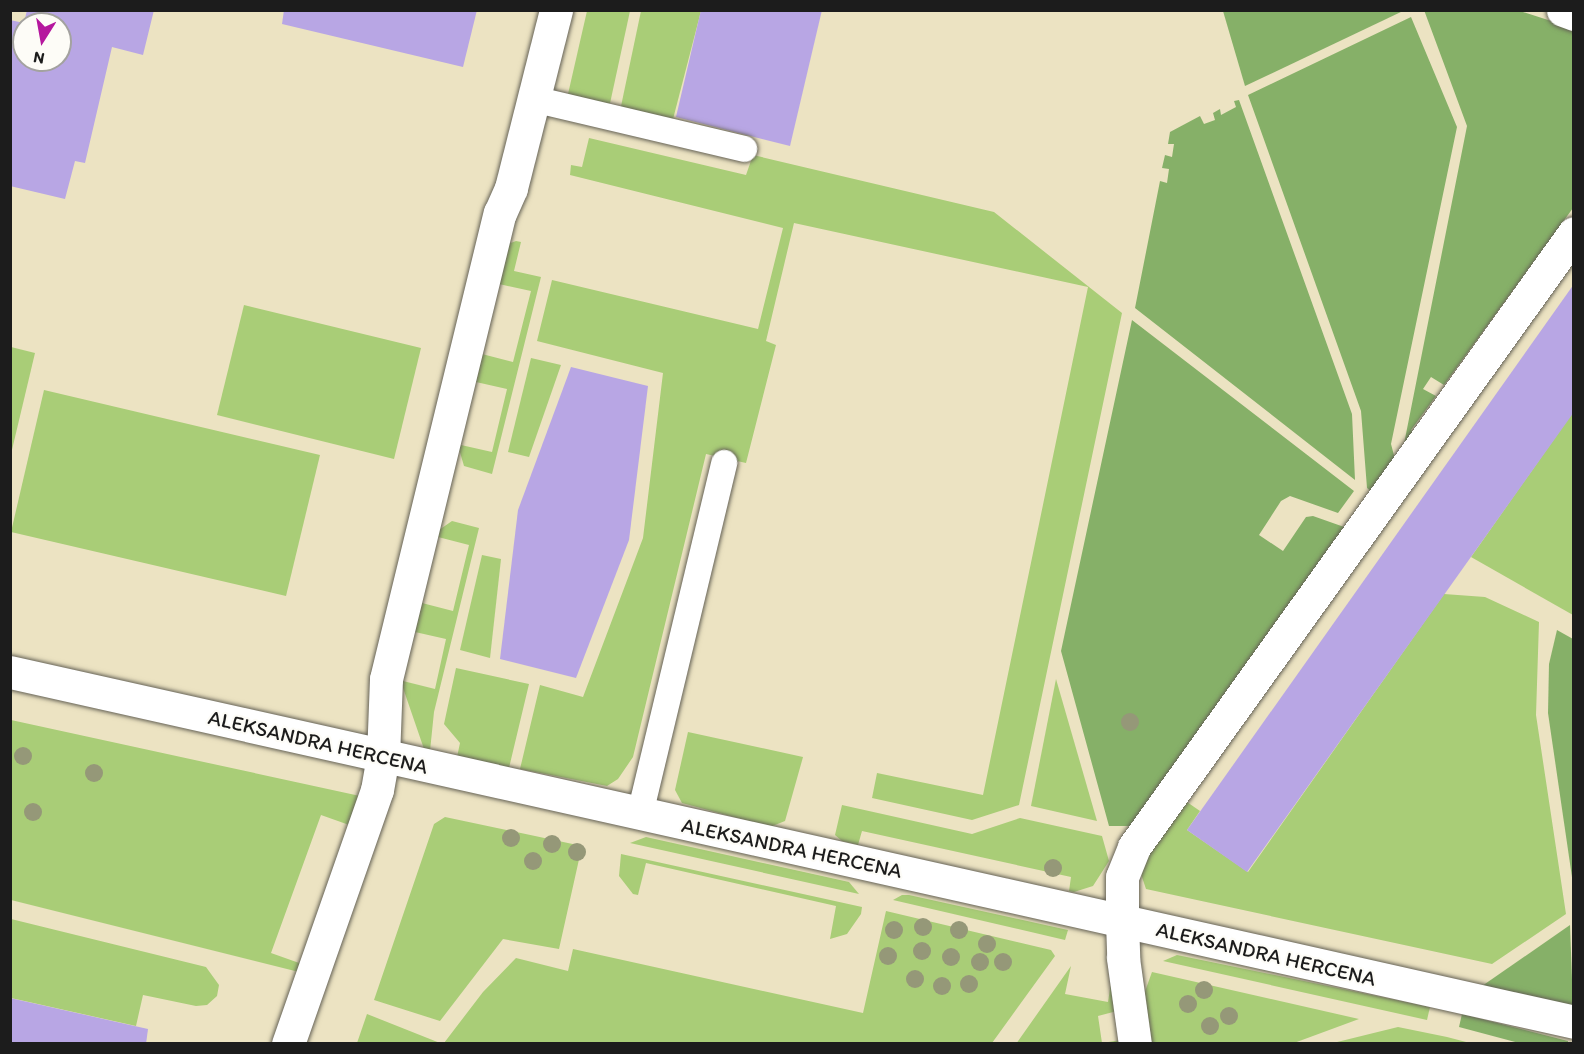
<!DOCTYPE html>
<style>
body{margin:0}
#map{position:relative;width:1584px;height:1054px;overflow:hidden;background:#ece3c2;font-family:Itim,sans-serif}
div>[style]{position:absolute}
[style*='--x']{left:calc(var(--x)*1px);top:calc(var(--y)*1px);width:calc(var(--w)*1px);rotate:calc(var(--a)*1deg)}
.green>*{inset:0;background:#a9cd77}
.forest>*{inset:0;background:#86b068}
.building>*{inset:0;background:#b8a6e4}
.roads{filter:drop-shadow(0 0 2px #656256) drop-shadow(0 0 2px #656256)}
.service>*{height:26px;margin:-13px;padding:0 13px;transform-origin:13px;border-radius:13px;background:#fff}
.pedestrian>*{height:33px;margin:-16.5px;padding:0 16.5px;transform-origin:16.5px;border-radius:16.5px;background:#fff}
.minor>*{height:33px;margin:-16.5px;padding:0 16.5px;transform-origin:16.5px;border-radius:16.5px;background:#fff}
.trees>*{width:18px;height:18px;margin:-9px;border-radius:50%;background:#959878}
span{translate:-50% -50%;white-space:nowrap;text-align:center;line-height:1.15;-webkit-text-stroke:4.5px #fdfcf7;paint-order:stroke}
.street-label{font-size:21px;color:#1c1c1c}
.frame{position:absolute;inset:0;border:12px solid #1c1c1c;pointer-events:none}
.north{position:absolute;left:12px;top:12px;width:60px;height:60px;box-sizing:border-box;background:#fdfcf7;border:2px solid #a3a29f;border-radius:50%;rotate:191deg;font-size:16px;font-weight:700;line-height:24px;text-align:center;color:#1c1c1c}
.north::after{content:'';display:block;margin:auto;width:21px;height:27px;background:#b5179e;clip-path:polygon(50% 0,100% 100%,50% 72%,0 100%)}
</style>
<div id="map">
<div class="green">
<i style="clip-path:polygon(587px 11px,630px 11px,609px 108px,568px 94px)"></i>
<i style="clip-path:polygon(641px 11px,701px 11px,672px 123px,620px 111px)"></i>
<i style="clip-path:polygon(589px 138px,746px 175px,753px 155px,994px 212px,1122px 313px,1019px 805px,972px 820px,872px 798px,877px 773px,983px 795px,1088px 287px,794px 223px,766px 341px,776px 345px,746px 463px,706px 454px,633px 757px,618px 779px,607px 786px,520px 769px,540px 685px,583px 697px,643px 538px,663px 373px,537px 341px,552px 280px,758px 329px,783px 228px,570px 175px,571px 165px,582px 167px)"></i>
<i style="clip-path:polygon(516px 241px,521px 242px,514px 271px,541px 277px,492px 474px,464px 466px,459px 449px,461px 445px,492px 452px,507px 389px,476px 382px,482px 354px,513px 362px,531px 291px,499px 284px,508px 244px)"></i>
<i style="clip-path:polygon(244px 305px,421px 348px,394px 459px,217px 415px)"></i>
<i style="clip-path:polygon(11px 347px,35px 353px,11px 454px,10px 347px)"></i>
<i style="clip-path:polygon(531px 358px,561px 365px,529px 457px,508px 452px)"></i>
<i style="clip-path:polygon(44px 390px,320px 455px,286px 596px,11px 532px)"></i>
<i style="clip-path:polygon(1573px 412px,1573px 615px,1471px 557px)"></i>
<i style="clip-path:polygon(452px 521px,479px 528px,434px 712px,430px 751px,424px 749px,402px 685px,403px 681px,435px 689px,446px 639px,415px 632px,422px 603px,453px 611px,469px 545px,438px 537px,439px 530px)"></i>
<i style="clip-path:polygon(482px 555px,501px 559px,490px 658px,460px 650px)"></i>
<i style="clip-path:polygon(1444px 594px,1485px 597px,1539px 622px,1536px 715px,1566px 914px,1492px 964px,1146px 889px,1141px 874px,1148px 854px,1184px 800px,1200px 811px,1187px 830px,1248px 872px)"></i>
<i style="clip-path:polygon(456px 668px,529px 684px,509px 768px,457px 757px,460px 743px,444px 724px)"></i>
<i style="clip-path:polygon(1056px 679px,1097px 821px,1031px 806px)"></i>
<i style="clip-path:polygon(11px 720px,360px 796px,352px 826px,321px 815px,271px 953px,302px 964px,299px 972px,11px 900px)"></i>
<i style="clip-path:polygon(688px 732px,803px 757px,785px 821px,770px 827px,682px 803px,675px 790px)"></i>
<i style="clip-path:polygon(842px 805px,972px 834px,1020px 818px,1102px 836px,1109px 861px,1093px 886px,1074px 892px,1069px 891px,1071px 877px,862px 831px,858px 845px,842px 841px,835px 835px)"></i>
<i style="clip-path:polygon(445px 817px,582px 846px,559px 949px,503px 939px,440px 1021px,374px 1000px,434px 824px)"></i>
<i style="clip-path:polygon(646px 837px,849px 882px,859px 894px,630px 843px)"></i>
<i style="clip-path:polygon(621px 854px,862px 907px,861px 914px,847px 934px,830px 939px,836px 906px,646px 863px,638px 895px,633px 894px,619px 876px)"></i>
<i style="clip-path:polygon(902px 895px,909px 895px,1068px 930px,1065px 940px,893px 900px)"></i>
<i style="clip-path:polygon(886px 911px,1051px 950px,1055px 956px,992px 1043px,444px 1043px,483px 992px,516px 958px,568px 971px,573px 949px,863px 1013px)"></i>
<i style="clip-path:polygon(11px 919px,206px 967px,219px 985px,217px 996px,207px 1005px,196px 1006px,143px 995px,136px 1026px,11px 998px)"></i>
<i style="clip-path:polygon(1177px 955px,1430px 1007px,1427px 1020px,1163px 961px)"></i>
<i style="clip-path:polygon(1071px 966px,1065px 994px,1108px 1002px,1112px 976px,1117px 1011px,1098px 1016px,1102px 1043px,1121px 1040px,1122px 1043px,1016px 1044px)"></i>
<i style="clip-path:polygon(1152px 972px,1359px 1019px,1294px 1043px,1147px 1044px,1143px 997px)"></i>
<i style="clip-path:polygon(367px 1014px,440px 1043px,357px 1043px)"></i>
<i style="clip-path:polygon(1398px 1027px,1447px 1037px,1470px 1043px,1333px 1043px)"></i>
</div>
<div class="forest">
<i style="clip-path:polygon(1424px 10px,1520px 11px,1573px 28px,1573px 208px,1444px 385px,1431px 377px,1423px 389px,1436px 396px,1411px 430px,1414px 432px,1403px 449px,1467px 126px)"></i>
<i style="clip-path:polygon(1223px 11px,1223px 10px,1403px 11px,1245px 86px)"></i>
<i style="clip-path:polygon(1411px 17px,1457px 127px,1391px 444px,1395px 459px,1372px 492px,1367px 488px,1361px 411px,1248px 95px)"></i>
<i style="clip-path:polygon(1239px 100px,1352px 414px,1355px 480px,1135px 308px,1160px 181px,1167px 183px,1169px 169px,1162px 168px,1165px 155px,1172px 157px,1174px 144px,1168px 144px,1170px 132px,1200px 116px,1204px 124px,1215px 120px,1213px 113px,1220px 109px,1221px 115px,1236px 107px,1234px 101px)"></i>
<i style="clip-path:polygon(1132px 320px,1354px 491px,1338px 513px,1290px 496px,1281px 501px,1259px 535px,1283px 551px,1306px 517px,1313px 516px,1347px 528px,1134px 826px,1109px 826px,1061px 651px)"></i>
<i style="clip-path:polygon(1557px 630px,1573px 639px,1573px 884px,1548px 713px,1549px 664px)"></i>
<i style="clip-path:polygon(1570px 925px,1573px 1006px,1482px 986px)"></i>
<i style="clip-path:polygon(1462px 1014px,1568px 1041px,1568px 1043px,1519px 1043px,1459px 1027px)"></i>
</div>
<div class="building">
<i style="clip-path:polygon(evenodd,27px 10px,154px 10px,143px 55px,112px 47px,85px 163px,75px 161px,65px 199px,10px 186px,10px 20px,24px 23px,27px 10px,24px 24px,60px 24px,60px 60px,24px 60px,24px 24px)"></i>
<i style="clip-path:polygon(284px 10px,477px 10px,463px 67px,282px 24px)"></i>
<i style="clip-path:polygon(701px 10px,822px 10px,790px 146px,676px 117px)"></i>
<i style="clip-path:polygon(1574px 284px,1574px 412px,1247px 872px,1187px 830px)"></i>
<i style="clip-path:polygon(571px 367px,648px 386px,629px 540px,576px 678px,500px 659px,518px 510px)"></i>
<i style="clip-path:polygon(10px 998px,148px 1029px,146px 1044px,10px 1044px)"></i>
</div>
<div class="roads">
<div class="service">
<i style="--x:533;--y:99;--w:217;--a:13.3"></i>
<i style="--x:640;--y:814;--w:361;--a:-76.5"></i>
</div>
<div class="pedestrian">
<i style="--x:1563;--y:10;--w:12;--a:20"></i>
<i style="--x:1122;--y:921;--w:44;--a:-90"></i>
<i style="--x:1122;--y:877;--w:32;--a:-68"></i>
<i style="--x:1134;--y:847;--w:755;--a:-54.37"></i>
</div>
<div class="minor">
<i style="--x:10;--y:672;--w:1603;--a:12.61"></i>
<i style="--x:1122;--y:921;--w:37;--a:88"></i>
<i style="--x:1123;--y:958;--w:87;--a:82.1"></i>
<i style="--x:288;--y:1044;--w:269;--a:-70.7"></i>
<i style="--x:377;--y:790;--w:34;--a:-80"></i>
<i style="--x:383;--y:757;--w:78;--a:-87.8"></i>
<i style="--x:386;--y:679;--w:480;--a:-76.3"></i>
<i style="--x:500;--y:213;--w:27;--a:-66"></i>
<i style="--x:511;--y:188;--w:184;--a:-75.8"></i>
</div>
</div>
<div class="trees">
<i style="left:1130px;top:722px"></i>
<i style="left:23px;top:756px"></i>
<i style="left:94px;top:773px"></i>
<i style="left:33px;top:812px"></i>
<i style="left:511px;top:838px"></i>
<i style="left:552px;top:844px"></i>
<i style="left:577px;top:852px"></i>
<i style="left:533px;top:861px"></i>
<i style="left:1053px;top:868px"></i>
<i style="left:923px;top:927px"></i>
<i style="left:894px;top:930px"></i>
<i style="left:959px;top:930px"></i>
<i style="left:987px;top:944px"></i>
<i style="left:922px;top:951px"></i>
<i style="left:888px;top:956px"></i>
<i style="left:951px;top:957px"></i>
<i style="left:980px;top:962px"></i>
<i style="left:1003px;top:962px"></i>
<i style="left:915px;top:979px"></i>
<i style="left:969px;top:984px"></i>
<i style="left:942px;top:986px"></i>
<i style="left:1204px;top:990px"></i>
<i style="left:1188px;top:1004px"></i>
<i style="left:1229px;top:1016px"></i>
<i style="left:1210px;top:1026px"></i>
</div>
<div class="street-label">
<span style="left:318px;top:742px;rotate:13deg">ALEKSANDRA HERCENA</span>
<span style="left:792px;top:848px;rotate:12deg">ALEKSANDRA HERCENA</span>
<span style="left:1266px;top:954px;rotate:13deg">ALEKSANDRA HERCENA</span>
</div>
<div class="frame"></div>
<div class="north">N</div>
</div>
